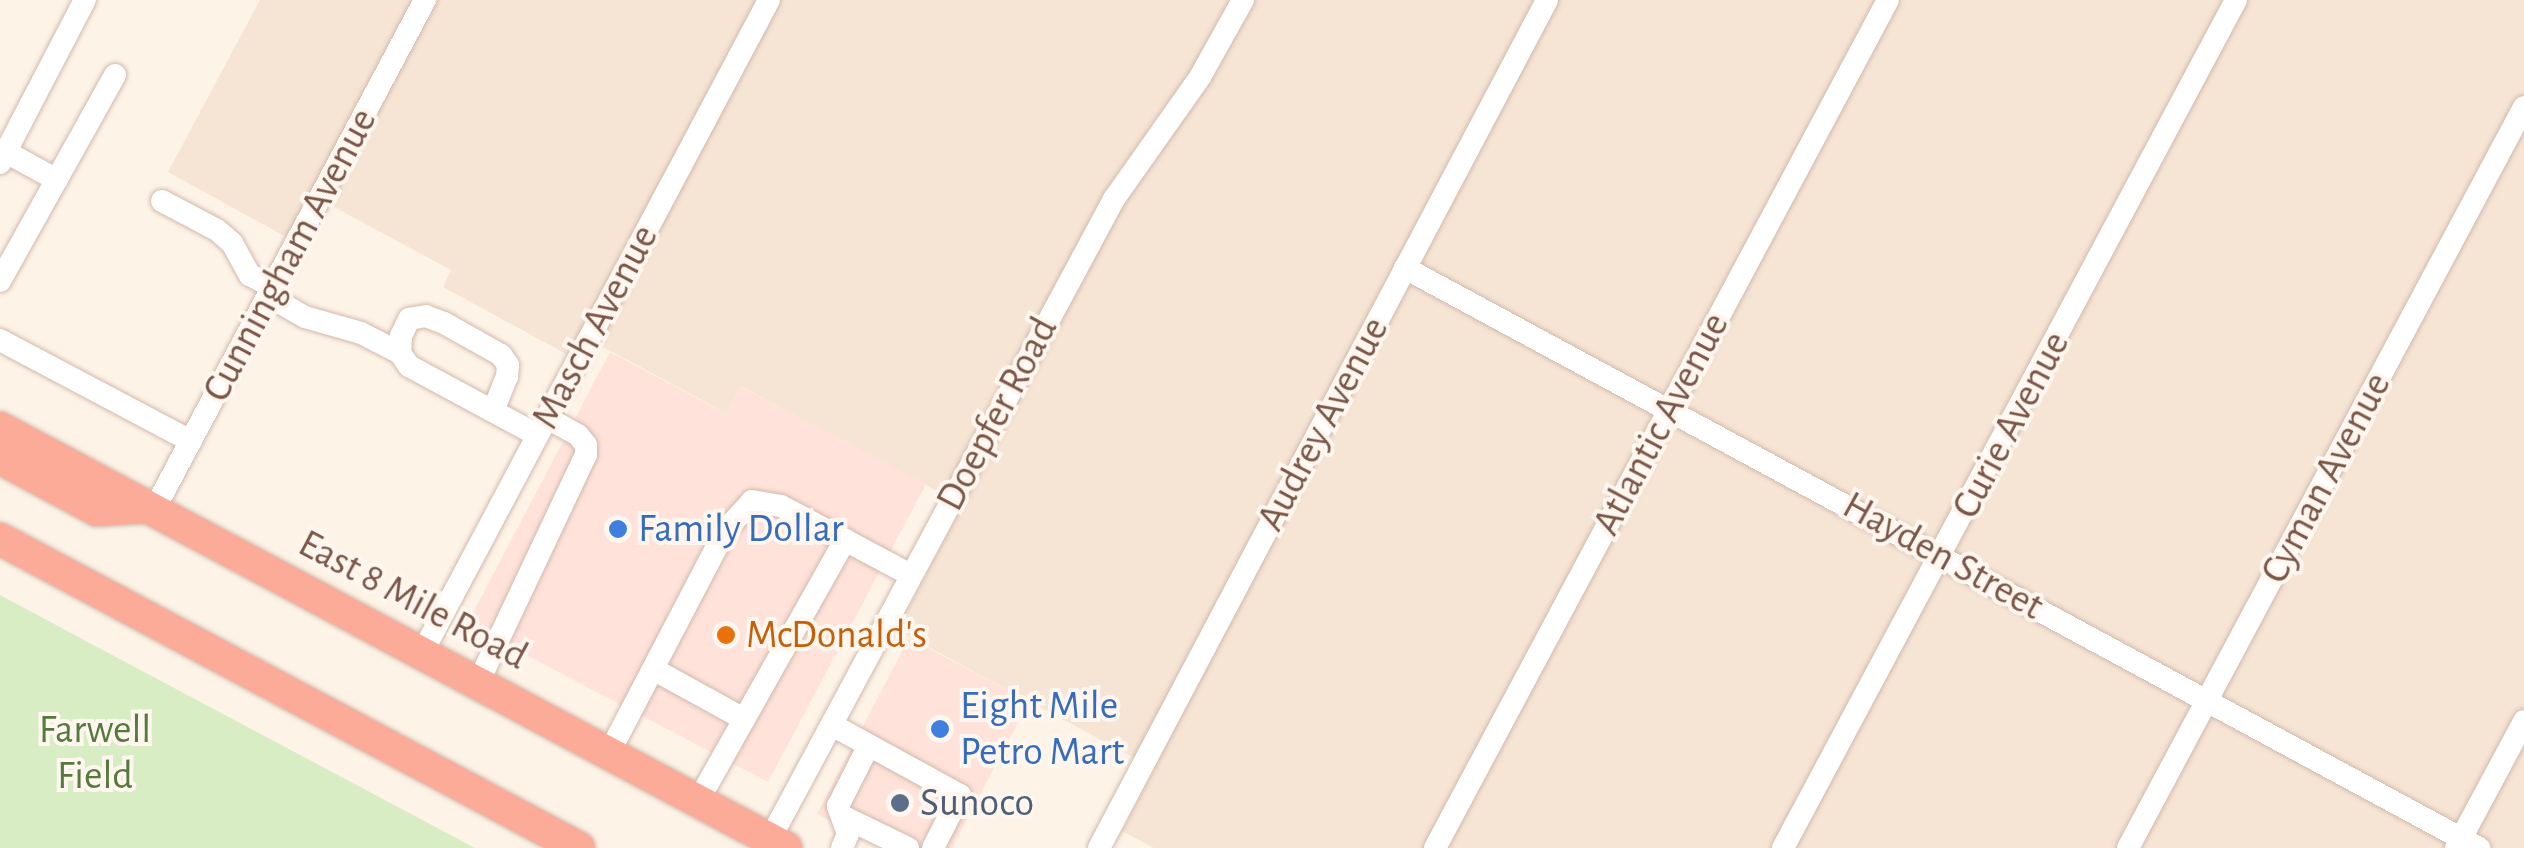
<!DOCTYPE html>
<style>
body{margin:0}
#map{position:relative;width:2524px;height:848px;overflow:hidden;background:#fef3e7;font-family:"Alegreya Sans",sans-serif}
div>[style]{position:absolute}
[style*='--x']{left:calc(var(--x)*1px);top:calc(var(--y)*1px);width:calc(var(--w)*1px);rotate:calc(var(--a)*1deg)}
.residential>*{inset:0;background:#f6e4d4}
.commercial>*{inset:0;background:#ffe2da}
.green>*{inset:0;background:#d8edc3}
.roads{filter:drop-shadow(0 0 2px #d1b9ab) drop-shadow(0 0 2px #d1b9ab)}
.minor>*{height:22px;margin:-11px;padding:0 11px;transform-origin:11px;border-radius:11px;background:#fff}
.highway>*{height:32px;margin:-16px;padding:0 16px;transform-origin:16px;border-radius:16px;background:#fcab99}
.dots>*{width:28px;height:28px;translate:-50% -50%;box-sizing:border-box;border:5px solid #fff7ef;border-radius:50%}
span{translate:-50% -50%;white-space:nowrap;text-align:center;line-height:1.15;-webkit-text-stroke:8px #fff7ef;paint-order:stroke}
.street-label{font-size:40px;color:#7a5648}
.shop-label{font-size:40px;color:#366cbe}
.left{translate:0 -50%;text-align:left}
.food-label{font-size:40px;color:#c56008}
.park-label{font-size:40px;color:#547a3c}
.service-label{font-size:40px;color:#4e5e75}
</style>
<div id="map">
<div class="residential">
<i style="clip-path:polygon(260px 0,2524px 0,2524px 848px,1154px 848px,1122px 831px,1155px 769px,897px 630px,963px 505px,741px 386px,726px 413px,579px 334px,568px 355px,443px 287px,451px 270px,310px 194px,286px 237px,168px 172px)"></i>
</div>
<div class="commercial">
<i style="clip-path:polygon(610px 352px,725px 413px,740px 386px,926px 484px,768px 782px,467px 624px)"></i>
<i style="clip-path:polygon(909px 638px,1029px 701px,952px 848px,883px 848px,817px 814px)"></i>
</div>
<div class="green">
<i style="clip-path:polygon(0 595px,99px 648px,475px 848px,0 848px)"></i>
</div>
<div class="roads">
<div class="minor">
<i style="--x:6;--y:152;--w:58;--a:28.8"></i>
<i style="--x:0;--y:163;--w:184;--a:-62.5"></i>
<i style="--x:162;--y:201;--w:62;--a:27.8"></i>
<i style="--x:217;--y:230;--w:20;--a:41"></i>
<i style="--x:232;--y:243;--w:37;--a:61"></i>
<i style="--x:250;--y:275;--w:26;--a:28"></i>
<i style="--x:1405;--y:268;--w:1221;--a:28.37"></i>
<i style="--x:0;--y:281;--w:236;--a:-60.8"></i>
<i style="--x:268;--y:296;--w:43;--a:29.6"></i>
<i style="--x:305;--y:317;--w:58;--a:15.9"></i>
<i style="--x:361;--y:333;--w:44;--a:27.1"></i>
<i style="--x:0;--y:340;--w:216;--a:27.9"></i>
<i style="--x:493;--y:411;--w:37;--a:-68"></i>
<i style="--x:507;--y:377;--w:12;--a:-85"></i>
<i style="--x:508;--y:365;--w:12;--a:-125"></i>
<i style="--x:501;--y:355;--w:65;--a:-150.7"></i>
<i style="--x:444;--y:323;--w:19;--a:-159"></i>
<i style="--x:426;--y:316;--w:17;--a:170"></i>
<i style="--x:409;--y:319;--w:19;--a:115"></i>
<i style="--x:401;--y:336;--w:17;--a:93"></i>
<i style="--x:400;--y:353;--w:16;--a:55"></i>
<i style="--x:409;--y:366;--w:145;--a:28.3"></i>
<i style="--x:154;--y:510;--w:578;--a:-62.02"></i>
<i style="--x:422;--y:653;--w:739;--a:-62.01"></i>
<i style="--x:653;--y:669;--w:104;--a:28.8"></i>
<i style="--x:478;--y:683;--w:252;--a:-64.7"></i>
<i style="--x:586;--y:455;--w:10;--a:-90"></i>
<i style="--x:586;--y:445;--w:13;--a:-129"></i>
<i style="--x:578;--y:435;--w:35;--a:-151"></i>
<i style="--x:832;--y:725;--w:146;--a:28.7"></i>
<i style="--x:960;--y:795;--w:59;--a:117"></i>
<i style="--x:609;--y:753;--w:250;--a:-62.4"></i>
<i style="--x:725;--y:531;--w:40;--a:-48"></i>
<i style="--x:752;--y:501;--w:29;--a:10"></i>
<i style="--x:781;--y:506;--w:147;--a:28"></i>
<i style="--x:698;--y:801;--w:300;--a:-60.6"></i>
<i style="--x:846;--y:818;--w:69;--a:25.8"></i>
<i style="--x:770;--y:839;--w:727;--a:-61.74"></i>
<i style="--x:1114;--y:199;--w:149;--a:-54.8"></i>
<i style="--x:1200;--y:77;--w:88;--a:-60.8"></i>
<i style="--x:842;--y:848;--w:15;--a:-67"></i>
<i style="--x:848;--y:834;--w:30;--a:-110"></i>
<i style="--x:838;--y:806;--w:68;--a:-63.1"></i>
<i style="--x:1099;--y:848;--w:959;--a:-62.15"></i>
<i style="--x:1435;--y:848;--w:961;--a:-61.89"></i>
<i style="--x:1783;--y:848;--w:961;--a:-61.89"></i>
<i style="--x:2128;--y:848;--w:840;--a:-61.88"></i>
<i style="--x:2456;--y:848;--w:144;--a:-61.8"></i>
</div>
<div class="highway">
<i style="--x:0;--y:428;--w:891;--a:28.12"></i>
<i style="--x:0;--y:458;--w:110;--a:28.2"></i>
<i style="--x:97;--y:510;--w:50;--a:-3.4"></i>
<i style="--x:0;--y:539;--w:656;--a:28.09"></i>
</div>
</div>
<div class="dots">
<i style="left:618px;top:529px;background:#3f7fe0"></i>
<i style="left:726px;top:635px;background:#e8710a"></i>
<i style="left:940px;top:729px;background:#3f7fe0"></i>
<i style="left:900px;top:803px;background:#5c6f8a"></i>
</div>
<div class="street-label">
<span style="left:290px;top:255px;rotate:-62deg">Cunningham Avenue</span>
<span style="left:595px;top:327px;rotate:-62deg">Masch Avenue</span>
<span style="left:997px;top:414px;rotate:-62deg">Doepfer Road</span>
<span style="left:1323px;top:424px;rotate:-62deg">Audrey Avenue</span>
<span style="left:1661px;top:424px;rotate:-62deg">Atlantic Avenue</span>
<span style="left:2011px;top:425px;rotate:-62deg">Curie Avenue</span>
<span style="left:2326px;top:478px;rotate:-62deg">Cyman Avenue</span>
<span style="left:1943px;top:556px;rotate:29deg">Hayden Street</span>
<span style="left:413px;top:600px;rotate:28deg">East 8 Mile Road</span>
</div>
<div class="shop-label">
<span class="left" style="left:638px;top:529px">Family Dollar</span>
<span class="left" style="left:960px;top:729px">Eight Mile<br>Petro Mart</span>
</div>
<div class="food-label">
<span class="left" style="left:746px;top:635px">McDonald's</span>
</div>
<div class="park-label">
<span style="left:95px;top:753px">Farwell<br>Field</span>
</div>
<div class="service-label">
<span class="left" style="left:920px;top:803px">Sunoco</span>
</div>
</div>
